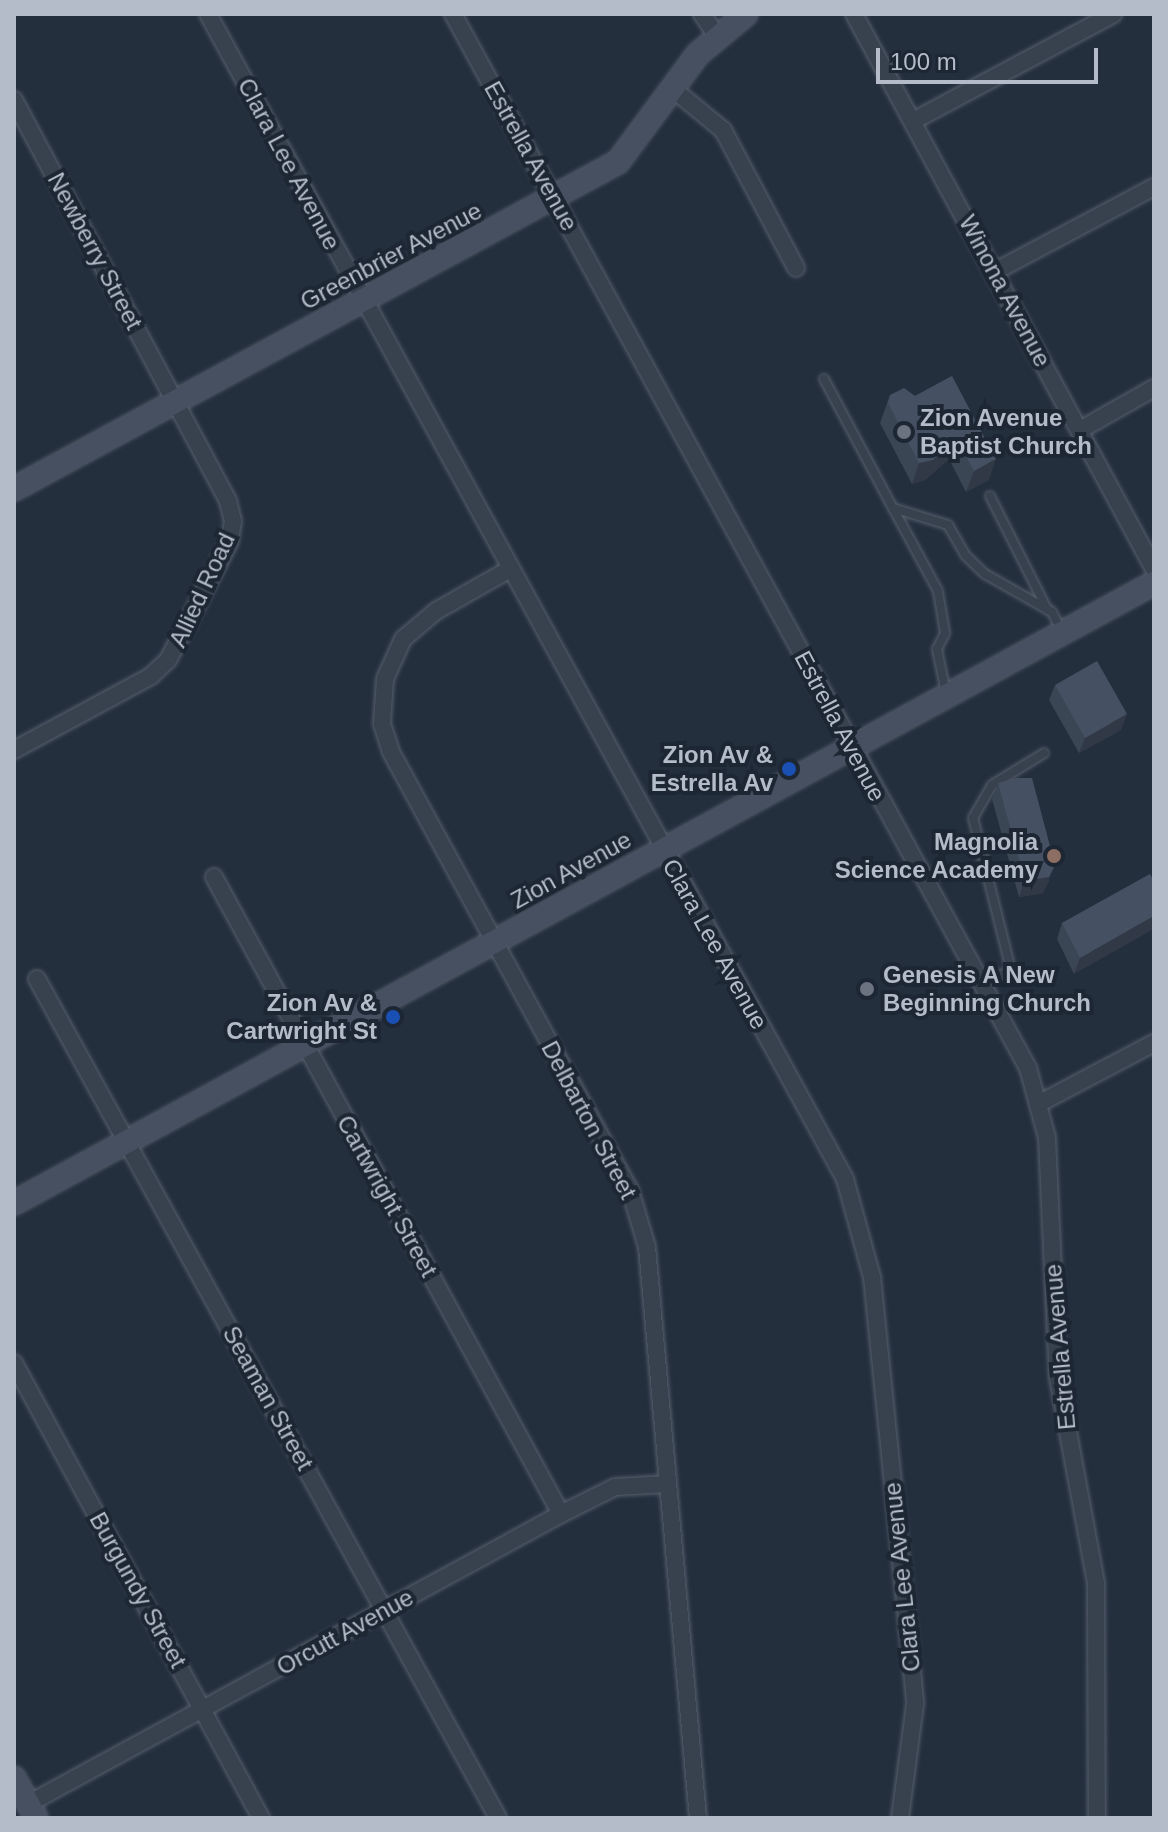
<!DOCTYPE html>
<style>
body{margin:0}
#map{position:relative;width:1168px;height:1832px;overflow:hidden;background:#242f3e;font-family:Helvetica,sans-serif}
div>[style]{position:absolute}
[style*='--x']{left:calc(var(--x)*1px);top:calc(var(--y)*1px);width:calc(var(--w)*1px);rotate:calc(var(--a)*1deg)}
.roads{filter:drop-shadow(0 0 2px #565f6c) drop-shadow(0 0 2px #565f6c)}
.lane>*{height:8px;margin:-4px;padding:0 4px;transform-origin:4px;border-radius:4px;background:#38414e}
.street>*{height:16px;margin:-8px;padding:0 8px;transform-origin:8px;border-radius:8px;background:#38414e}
.secondary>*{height:22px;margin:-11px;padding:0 11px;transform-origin:11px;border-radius:11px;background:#465061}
.wall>*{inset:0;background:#3b4654}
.shaded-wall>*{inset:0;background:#303945}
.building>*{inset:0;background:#455162}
.dots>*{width:22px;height:22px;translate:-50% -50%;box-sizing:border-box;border:4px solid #1d2633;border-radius:50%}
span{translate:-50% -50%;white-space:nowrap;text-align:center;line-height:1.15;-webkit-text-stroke:8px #1d2633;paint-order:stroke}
.street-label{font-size:24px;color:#b4bcc9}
.poi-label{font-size:24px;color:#b4bcc9;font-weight:700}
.left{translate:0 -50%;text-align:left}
.right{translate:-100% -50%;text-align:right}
.frame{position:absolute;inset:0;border:16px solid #b4bcc9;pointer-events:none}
.scale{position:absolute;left:876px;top:48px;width:222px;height:36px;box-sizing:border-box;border:4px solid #b4bcc9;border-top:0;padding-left:10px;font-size:24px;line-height:28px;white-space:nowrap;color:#b4bcc9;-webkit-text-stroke:6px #1d2633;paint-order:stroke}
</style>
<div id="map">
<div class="roads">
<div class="lane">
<i style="--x:824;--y:379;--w:146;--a:61.9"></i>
<i style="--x:990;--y:496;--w:127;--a:63.2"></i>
<i style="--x:946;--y:693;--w:45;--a:-101.6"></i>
<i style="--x:937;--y:649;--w:18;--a:-63"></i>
<i style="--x:945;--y:633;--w:43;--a:-99.5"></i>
<i style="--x:938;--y:591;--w:94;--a:-118.5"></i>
<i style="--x:893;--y:508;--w:58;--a:17.2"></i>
<i style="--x:948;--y:525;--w:34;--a:60"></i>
<i style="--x:965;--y:555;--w:28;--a:44"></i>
<i style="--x:985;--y:574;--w:77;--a:29.6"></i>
<i style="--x:1052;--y:612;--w:22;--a:63"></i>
<i style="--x:982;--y:984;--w:32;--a:-26"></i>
<i style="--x:1011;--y:970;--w:157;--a:-104"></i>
<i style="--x:973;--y:818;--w:38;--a:-60"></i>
<i style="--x:992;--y:785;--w:61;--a:-31.6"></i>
</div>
<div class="street">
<i style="--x:208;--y:14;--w:1328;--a:61.33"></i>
<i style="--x:845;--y:1179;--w:102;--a:74.6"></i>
<i style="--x:872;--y:1277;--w:429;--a:84.2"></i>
<i style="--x:915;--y:1704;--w:115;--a:97.5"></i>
<i style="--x:453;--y:14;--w:1201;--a:61.39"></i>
<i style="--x:1028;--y:1068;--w:73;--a:74.8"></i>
<i style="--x:1047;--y:1138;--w:240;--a:87.4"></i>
<i style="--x:1058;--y:1378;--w:208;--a:79.5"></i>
<i style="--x:1096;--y:1583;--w:235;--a:89.8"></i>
<i style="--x:702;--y:14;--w:25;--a:56"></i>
<i style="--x:854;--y:14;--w:631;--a:61.61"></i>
<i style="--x:673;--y:89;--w:65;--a:39.4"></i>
<i style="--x:723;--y:130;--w:156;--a:62.1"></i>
<i style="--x:14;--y:100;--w:455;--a:61.9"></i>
<i style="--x:228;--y:501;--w:21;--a:76"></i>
<i style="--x:233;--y:521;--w:20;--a:99"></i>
<i style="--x:230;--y:541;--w:134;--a:117.5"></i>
<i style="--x:168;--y:660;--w:23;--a:137"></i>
<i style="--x:151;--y:676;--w:156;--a:151.6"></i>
<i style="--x:913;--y:121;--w:227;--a:-28.1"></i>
<i style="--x:994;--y:272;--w:181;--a:-28"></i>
<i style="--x:1080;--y:430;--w:85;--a:-29.6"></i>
<i style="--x:510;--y:569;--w:85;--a:150.4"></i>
<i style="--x:436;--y:611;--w:43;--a:139.7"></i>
<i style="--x:403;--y:639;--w:44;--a:114.2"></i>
<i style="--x:385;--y:679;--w:45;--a:93.8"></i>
<i style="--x:382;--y:724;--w:29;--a:72"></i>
<i style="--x:391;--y:752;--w:499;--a:61.4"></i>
<i style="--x:630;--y:1190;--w:59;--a:73.4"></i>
<i style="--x:647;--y:1247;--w:573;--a:84.9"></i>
<i style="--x:214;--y:877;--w:725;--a:61.42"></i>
<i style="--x:37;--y:979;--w:957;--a:61.21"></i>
<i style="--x:1040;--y:1103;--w:129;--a:-27.8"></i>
<i style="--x:14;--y:1363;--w:518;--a:61.5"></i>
<i style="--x:28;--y:1804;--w:607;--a:-28.55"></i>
<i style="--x:561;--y:1514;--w:60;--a:-26.6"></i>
<i style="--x:615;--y:1487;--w:53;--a:-3.2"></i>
</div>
<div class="secondary">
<i style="--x:14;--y:489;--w:687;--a:-28.43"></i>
<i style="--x:618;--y:162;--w:134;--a:-53.5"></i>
<i style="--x:698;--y:54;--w:62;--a:-39.8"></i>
<i style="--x:14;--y:1203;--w:1298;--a:-28.54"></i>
<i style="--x:14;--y:1778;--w:46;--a:61.2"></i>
</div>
</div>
<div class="wall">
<i style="clip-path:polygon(952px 376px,989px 480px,966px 492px,949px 459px,925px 480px,912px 484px,880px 423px,890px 395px,915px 396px)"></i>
<i style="clip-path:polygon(1055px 685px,1121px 730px,1079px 753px,1049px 700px)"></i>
<i style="clip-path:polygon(998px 783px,1049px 880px,1043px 893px,1019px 897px,992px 799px)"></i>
<i style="clip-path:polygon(1150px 874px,1074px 974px,1057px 939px,1062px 923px)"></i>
</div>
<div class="shaded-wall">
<i style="clip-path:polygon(956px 438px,949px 459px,925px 480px,912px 484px,919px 463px)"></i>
<i style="clip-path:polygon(996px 459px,989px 480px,966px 492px,974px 471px)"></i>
<i style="clip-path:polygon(1127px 714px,1121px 730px,1079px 753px,1085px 738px)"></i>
<i style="clip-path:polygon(1055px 865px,1043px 893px,1019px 897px,1025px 881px)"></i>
<i style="clip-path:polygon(1154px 916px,1154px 929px,1074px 974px,1080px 958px)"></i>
</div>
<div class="building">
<i style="clip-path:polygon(952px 376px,996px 459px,974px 471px,956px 438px,933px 460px,919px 463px,888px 403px,890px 395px,904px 388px,915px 396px)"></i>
<i style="clip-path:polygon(1097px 661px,1127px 714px,1085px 738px,1055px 685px)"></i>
<i style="clip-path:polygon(1016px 778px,1032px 778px,1055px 865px,1049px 877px,1025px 881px,998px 783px)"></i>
<i style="clip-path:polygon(1150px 874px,1154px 881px,1154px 916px,1080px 958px,1062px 923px)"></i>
</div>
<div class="dots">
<i style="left:904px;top:432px;background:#6b7280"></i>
<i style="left:789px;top:769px;background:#1a4fb4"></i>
<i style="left:1054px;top:856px;background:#8d6e63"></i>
<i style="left:867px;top:989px;background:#6b7280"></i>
<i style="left:393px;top:1017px;background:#1a4fb4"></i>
</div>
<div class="street-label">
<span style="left:531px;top:156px;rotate:61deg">Estrella Avenue</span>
<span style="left:289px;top:164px;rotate:62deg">Clara Lee Avenue</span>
<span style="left:95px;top:251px;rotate:62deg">Newberry Street</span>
<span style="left:391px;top:256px;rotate:-28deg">Greenbrier Avenue</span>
<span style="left:1005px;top:291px;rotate:62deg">Winona Avenue</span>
<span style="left:202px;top:590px;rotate:-65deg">Allied Road</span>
<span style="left:840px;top:726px;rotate:62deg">Estrella Avenue</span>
<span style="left:571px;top:870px;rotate:-29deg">Zion Avenue</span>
<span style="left:715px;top:944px;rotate:61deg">Clara Lee Avenue</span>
<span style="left:589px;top:1120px;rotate:62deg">Delbarton Street</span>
<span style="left:387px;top:1196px;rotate:61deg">Cartwright Street</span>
<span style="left:1060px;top:1347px;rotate:-95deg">Estrella Avenue</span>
<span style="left:268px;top:1398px;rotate:61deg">Seaman Street</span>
<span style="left:902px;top:1577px;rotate:-96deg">Clara Lee Avenue</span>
<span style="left:138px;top:1590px;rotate:61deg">Burgundy Street</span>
<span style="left:345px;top:1632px;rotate:-29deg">Orcutt Avenue</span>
</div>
<div class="poi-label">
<span class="left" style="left:920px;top:432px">Zion Avenue<br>Baptist Church</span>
<span class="right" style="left:773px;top:769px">Zion Av &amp;<br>Estrella Av</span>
<span class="right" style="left:1038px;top:856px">Magnolia<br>Science Academy</span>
<span class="left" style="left:883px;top:989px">Genesis A New<br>Beginning Church</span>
<span class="right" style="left:377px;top:1017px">Zion Av &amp;<br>Cartwright St</span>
</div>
<div class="frame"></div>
<div class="scale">100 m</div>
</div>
